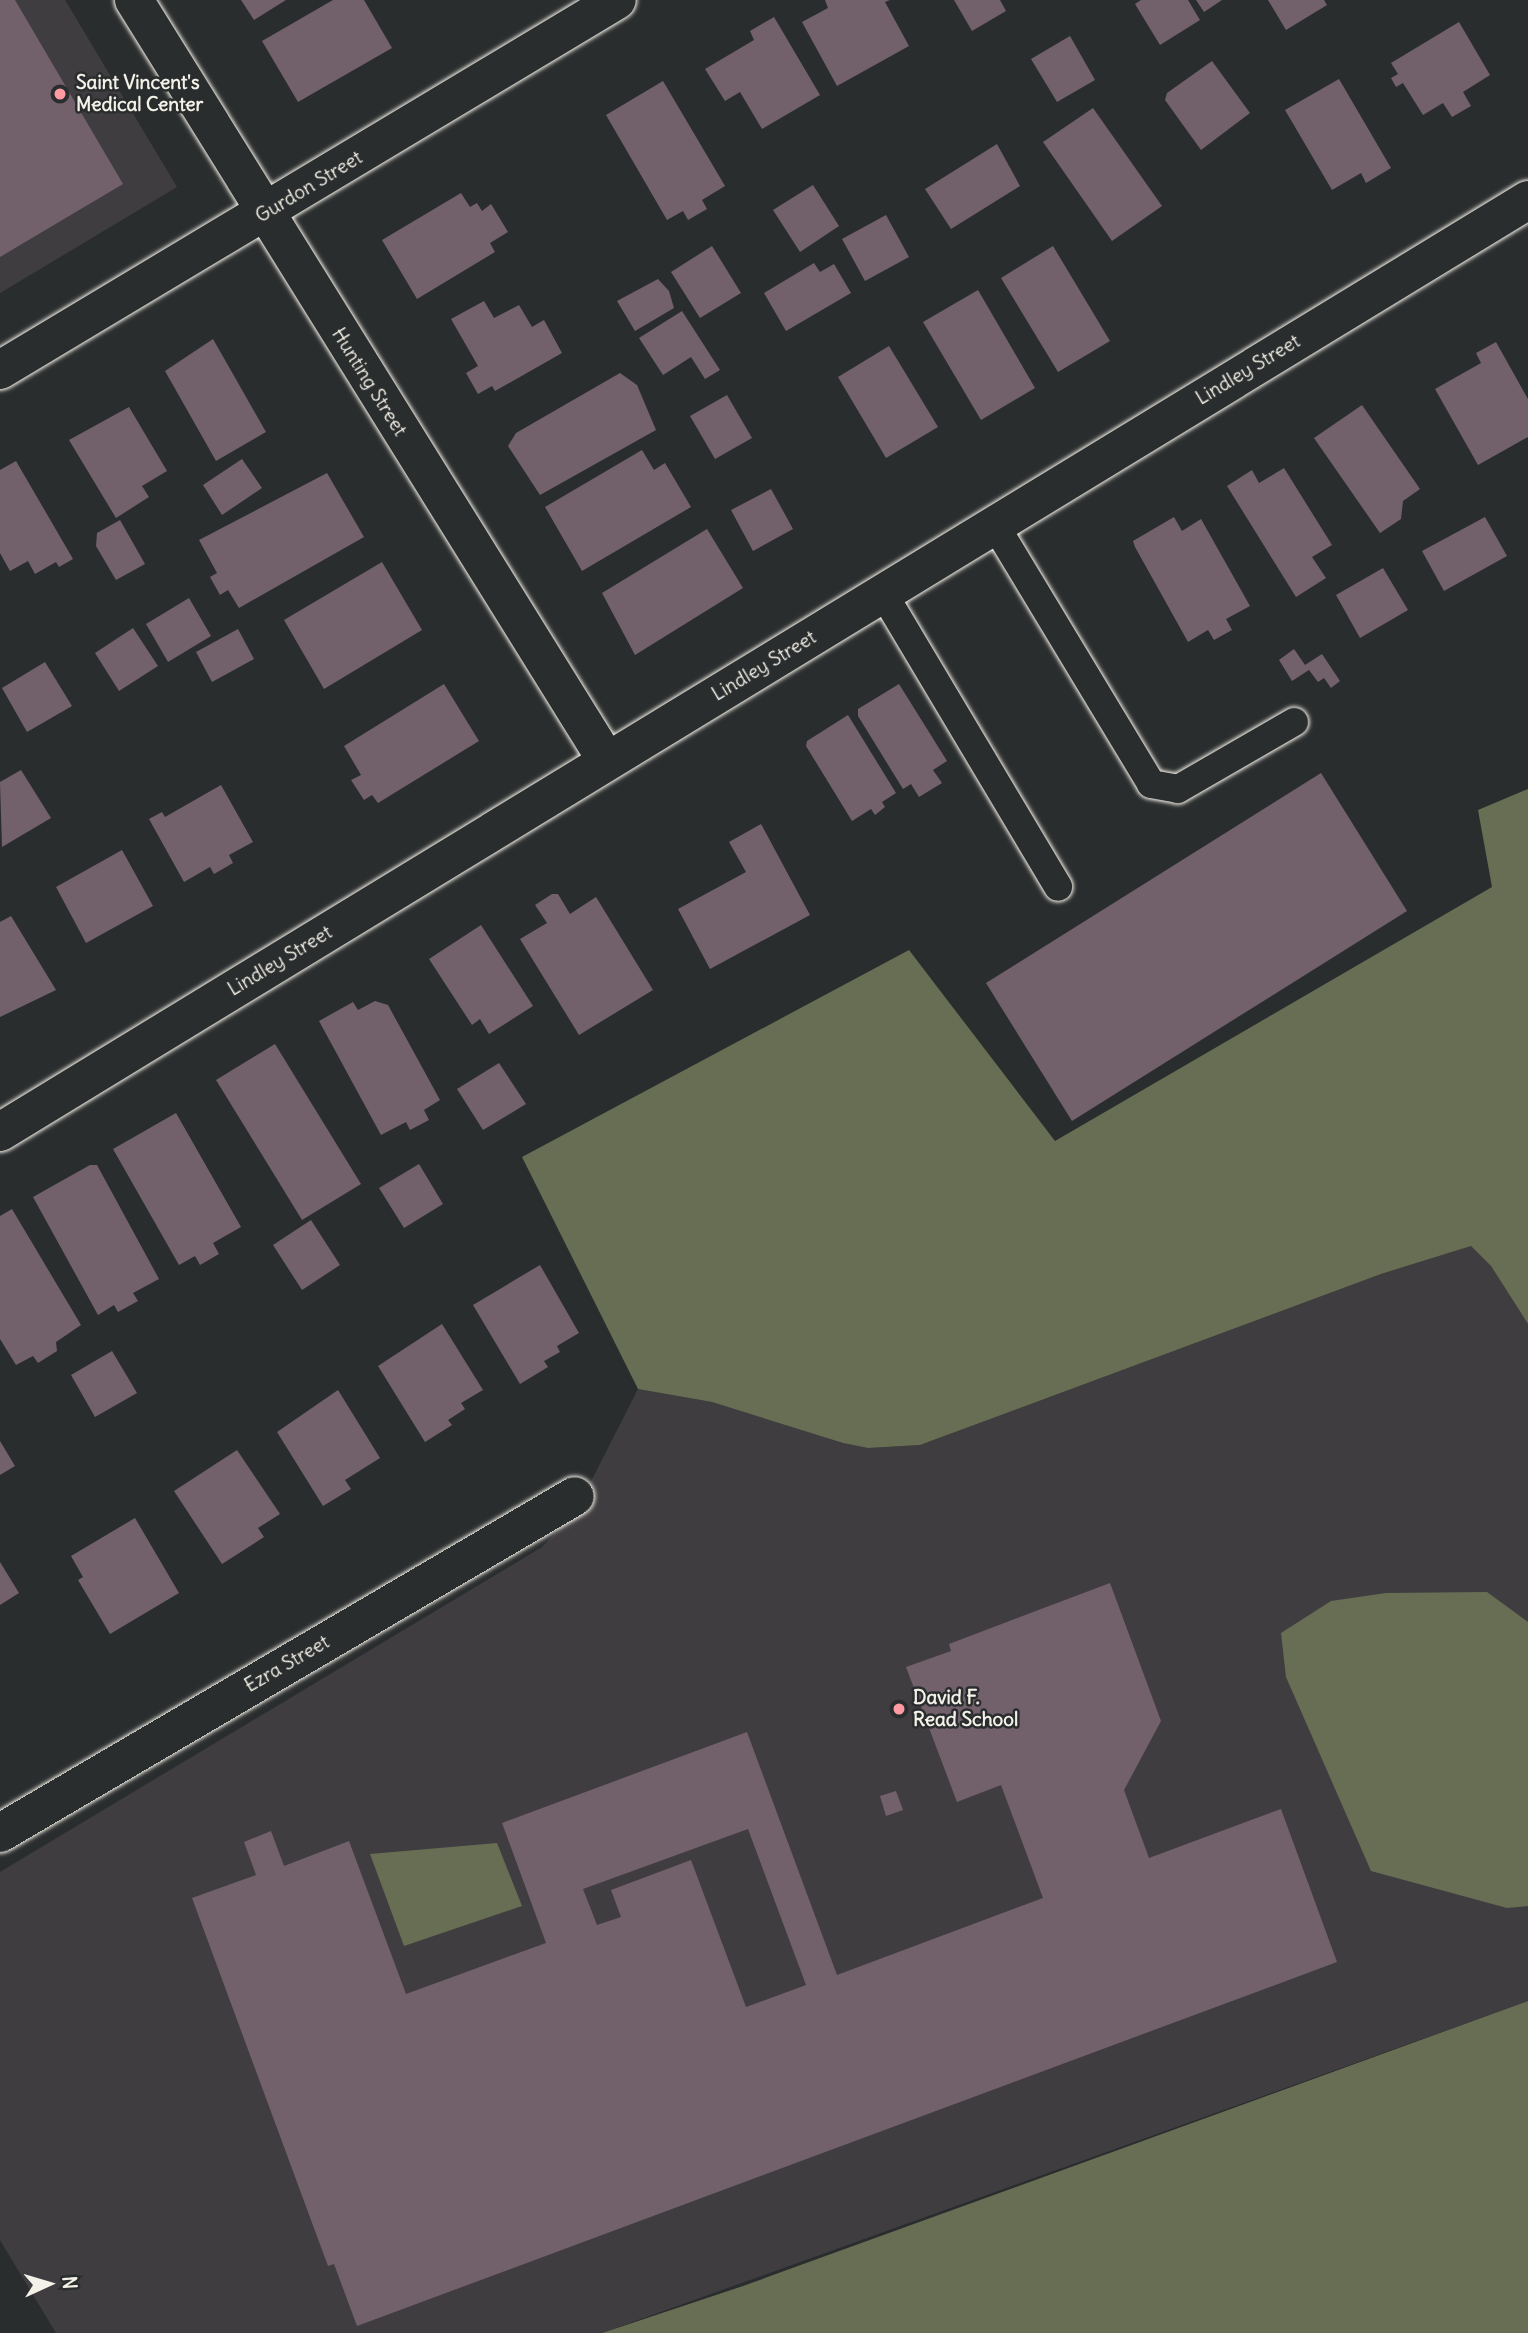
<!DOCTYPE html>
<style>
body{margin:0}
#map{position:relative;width:1528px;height:2333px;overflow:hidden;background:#2a2d2e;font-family:Delius,sans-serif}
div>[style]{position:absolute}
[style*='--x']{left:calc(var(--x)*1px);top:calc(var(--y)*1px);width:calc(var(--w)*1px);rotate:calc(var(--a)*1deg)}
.built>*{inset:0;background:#403d40}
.green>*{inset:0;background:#676e54}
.building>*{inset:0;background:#72616b}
.roads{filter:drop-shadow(0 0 2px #f4f1e8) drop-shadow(0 0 2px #f4f1e8)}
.lane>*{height:28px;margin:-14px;padding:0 14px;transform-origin:14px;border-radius:14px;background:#2a2d2e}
.street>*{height:38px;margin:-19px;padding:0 19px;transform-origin:19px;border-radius:19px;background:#2a2d2e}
.secondary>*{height:38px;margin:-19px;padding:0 19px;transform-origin:19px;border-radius:19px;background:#2a2d2e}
.dots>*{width:19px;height:19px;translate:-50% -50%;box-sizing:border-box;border:4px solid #2a2d2e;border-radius:50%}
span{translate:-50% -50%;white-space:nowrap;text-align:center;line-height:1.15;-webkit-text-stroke:5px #2a2d2e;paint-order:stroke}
.poi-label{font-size:19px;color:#f4f1e8;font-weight:700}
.left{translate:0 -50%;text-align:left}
.street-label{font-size:19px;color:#f4f1e8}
.north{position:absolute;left:14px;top:2249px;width:70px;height:70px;-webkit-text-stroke:5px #2a2d2e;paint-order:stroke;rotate:86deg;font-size:19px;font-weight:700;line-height:28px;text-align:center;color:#f4f1e8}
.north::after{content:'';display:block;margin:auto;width:24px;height:32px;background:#f4f1e8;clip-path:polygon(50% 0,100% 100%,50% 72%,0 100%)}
</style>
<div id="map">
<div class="built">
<i style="clip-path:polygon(0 0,65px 0,177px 187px,0 293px)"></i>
<i style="clip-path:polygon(1471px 1246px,1491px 1266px,1528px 1324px,1528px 2001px,602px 2333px,56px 2333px,0 2240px,0 1872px,542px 1547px,577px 1509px,638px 1389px,712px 1402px,843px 1443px,868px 1448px,920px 1445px,1381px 1274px)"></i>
</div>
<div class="green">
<i style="clip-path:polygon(1528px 789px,1528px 1324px,1491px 1266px,1471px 1246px,1381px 1274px,920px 1445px,868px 1448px,843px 1443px,712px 1402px,638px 1389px,522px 1157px,909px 950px,1055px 1141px,1492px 887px,1478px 810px)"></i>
<i style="clip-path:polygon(1487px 1592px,1528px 1622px,1528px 1906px,1507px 1908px,1371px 1871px,1286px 1677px,1281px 1633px,1331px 1601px,1386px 1593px)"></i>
<i style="clip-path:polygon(497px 1843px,522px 1906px,404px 1946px,370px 1854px)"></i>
<i style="clip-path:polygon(1528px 2001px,1528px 2333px,602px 2333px,743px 2286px)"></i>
</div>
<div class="building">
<i style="clip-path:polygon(0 0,15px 0,123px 184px,0 257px)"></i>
<i style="clip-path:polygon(241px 0,286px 0,254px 20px)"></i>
<i style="clip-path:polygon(333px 0,364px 0,392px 48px,298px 102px,262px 41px)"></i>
<i style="clip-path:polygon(825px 0,890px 0,885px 2px,909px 46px,837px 86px,802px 22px,828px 8px)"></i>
<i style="clip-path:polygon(954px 0,1000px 0,1006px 11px,972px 31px)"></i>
<i style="clip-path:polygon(1141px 0,1188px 0,1200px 20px,1160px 45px,1135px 4px)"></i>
<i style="clip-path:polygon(1196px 0,1222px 0,1204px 12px)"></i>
<i style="clip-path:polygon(1268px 0,1324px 0,1327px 5px,1286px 30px)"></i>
<i style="clip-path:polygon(774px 17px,820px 95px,762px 129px,740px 92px,725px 101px,705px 69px,754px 40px,750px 31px)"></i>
<i style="clip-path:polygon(1459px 22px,1490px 75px,1463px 92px,1471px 106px,1452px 117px,1443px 103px,1423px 115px,1403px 83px,1396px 87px,1391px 78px,1398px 74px,1391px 63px)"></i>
<i style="clip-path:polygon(1070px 36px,1095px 80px,1057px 102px,1031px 59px)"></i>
<i style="clip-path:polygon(1212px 61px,1250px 113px,1201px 150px,1165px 100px,1167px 93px)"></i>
<i style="clip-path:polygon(1339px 79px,1391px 168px,1366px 183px,1361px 173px,1332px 190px,1285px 110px)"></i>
<i style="clip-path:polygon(663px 81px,725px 186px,702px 200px,707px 209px,688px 220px,683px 211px,667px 220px,606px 115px)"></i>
<i style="clip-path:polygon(1093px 108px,1162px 206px,1112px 241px,1043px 142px)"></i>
<i style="clip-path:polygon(997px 144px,1020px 186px,951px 229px,925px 189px)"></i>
<i style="clip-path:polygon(813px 185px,839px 226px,800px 252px,773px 210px)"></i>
<i style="clip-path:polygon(461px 193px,470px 207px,477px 203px,482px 211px,491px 204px,508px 232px,490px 243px,495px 252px,417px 299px,382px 240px)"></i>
<i style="clip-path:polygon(886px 215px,909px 257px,865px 281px,842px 239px)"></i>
<i style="clip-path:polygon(712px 246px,741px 293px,700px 318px,671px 272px)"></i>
<i style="clip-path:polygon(1053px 246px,1110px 341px,1058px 372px,1001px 278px)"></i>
<i style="clip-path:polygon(814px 263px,820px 272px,834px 264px,851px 293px,786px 331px,764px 293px)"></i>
<i style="clip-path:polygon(658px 279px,669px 291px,674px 308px,635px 331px,617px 301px)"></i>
<i style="clip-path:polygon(978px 290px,1035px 388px,981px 420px,923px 322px)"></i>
<i style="clip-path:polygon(484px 301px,494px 318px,519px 305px,532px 327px,544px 320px,562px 353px,495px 391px,492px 386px,478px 394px,466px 373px,478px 366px,451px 319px)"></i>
<i style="clip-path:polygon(682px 311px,720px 370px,705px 379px,691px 357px,663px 375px,639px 338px)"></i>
<i style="clip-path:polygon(213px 339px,266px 432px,216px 461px,165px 371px)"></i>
<i style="clip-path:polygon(1496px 342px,1528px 399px,1528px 437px,1478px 465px,1435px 389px,1481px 363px,1476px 353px)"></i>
<i style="clip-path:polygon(889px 346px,938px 427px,886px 458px,838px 377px)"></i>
<i style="clip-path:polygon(620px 373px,637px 385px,656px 430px,540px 495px,508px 446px,516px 433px)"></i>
<i style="clip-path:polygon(727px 395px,752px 438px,715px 459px,690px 416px)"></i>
<i style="clip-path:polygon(1362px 405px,1420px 489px,1403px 501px,1401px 519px,1380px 533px,1314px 438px)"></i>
<i style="clip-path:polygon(129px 407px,167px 471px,142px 486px,149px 497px,116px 518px,69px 440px)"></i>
<i style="clip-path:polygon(642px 450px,654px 470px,665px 463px,691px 507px,582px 571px,545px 507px)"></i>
<i style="clip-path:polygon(242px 459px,262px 488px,222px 515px,203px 485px)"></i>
<i style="clip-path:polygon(16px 461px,73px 559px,59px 567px,56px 562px,35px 574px,28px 561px,10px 571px,0 553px,0 470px)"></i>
<i style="clip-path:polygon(1284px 468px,1332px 545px,1312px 557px,1326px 578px,1296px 597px,1227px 486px,1252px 470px,1259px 483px)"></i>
<i style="clip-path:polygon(327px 473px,364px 537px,239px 608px,228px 590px,220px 595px,210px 577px,217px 573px,199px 540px)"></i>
<i style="clip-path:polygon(771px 489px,793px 529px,753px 551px,731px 510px)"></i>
<i style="clip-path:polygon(1174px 517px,1182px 531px,1201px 519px,1250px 606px,1226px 619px,1232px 630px,1214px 640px,1208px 630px,1188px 642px,1135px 547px,1133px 541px)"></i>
<i style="clip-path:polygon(1485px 517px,1507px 556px,1444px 591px,1422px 551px)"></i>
<i style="clip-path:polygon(120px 520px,145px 564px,116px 580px,96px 546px,97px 533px)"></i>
<i style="clip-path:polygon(707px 529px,743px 588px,635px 655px,602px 593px)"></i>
<i style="clip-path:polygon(382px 562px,422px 630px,324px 689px,284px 620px)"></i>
<i style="clip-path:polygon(1383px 568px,1408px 610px,1360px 638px,1336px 595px)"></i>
<i style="clip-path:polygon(189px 598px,211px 636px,168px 662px,146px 624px)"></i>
<i style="clip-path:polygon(133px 628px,158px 666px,119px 691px,95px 653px)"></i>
<i style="clip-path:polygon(238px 629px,254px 659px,212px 682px,196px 652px)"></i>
<i style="clip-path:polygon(1294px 649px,1305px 665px,1322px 654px,1340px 681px,1331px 688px,1324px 678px,1318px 682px,1309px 670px,1292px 681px,1279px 660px)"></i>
<i style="clip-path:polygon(45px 662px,72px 706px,27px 732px,2px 688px)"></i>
<i style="clip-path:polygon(444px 684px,479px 741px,378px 803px,372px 795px,364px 800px,351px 780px,361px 775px,344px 746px)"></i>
<i style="clip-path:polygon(899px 684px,947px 761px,933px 770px,942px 783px,919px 797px,911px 784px,903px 789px,858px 716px,858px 709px)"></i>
<i style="clip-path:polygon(848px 715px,896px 793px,882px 802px,885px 807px,875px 815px,871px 809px,852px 821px,806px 746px,807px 741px)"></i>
<i style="clip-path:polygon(21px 770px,51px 818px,2px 847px,0 782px)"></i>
<i style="clip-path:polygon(1321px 773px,1407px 911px,1072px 1121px,986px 983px)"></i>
<i style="clip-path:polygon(221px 785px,253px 842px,229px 855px,233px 863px,214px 874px,210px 867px,184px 882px,149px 819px,162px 812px,165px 817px)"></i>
<i style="clip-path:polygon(761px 824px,810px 915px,710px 969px,678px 909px,746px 872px,729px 842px)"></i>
<i style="clip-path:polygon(122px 850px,153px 906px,86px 943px,56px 887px)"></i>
<i style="clip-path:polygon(552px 894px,558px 894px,570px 914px,596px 897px,653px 990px,579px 1035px,520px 939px,547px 923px,535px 905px)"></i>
<i style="clip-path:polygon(11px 916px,56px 990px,0 1017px,0 922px)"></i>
<i style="clip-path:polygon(481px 925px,533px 1006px,489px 1034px,480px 1019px,472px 1025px,429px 959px)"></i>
<i style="clip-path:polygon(375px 1001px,388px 1005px,440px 1100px,424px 1110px,429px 1120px,410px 1130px,406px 1122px,381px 1135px,319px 1021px,353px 1002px,358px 1010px)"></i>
<i style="clip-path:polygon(275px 1044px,361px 1184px,302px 1220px,216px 1080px)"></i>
<i style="clip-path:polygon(499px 1063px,526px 1104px,483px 1130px,457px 1089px)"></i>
<i style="clip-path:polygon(176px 1113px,241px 1227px,213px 1243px,219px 1254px,200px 1265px,195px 1256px,179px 1265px,113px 1149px)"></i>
<i style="clip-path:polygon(419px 1164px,443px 1204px,404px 1228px,379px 1188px)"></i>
<i style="clip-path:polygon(90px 1165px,97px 1165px,159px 1279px,133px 1293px,138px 1301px,118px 1312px,114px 1305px,98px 1315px,33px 1197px)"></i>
<i style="clip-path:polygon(12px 1209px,81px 1325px,56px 1342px,57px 1351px,38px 1363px,33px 1356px,16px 1365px,0 1339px,0 1216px)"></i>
<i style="clip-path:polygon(311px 1220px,340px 1265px,302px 1290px,273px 1245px)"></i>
<i style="clip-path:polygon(540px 1265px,579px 1333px,557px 1346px,560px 1352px,544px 1361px,548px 1367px,520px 1384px,473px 1305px)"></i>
<i style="clip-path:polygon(442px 1324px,483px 1390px,461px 1403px,465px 1409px,448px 1420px,452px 1425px,425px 1442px,378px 1366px)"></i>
<i style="clip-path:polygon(112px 1351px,137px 1393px,95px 1417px,71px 1375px)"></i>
<i style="clip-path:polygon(338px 1390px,380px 1458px,345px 1480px,351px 1489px,323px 1506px,277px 1432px)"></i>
<i style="clip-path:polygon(0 1441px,15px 1466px,0 1475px)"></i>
<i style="clip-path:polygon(237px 1450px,280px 1514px,258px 1528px,264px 1537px,222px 1564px,174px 1491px)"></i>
<i style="clip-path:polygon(135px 1518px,179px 1593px,110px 1634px,78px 1580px,83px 1577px,71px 1556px)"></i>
<i style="clip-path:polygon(0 1562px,19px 1593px,0 1605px)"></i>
<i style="clip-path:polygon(evenodd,1110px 1583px,1161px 1721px,1124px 1790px,1149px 1858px,1281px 1809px,1337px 1962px,357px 2326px,334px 2264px,328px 2266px,192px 1898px,256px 1875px,244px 1842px,271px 1831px,284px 1866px,349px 1841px,406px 1994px,546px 1943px,502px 1823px,747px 1732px,837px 1975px,1043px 1898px,1001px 1785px,957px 1802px,906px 1667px,951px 1651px,949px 1644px,1110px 1583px,748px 1829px,806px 1985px,746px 2007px,691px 1860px,611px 1890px,621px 1917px,597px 1925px,583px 1889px,748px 1829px)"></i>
<i style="clip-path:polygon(896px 1791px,903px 1810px,886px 1816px,880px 1796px)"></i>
</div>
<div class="roads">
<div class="lane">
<i style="--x:995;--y:525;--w:302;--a:58.9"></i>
<i style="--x:1151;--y:784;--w:27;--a:10"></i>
<i style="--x:1178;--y:789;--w:134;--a:-30"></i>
<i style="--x:883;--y:593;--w:342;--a:59.2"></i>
</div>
<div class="street">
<i style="--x:134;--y:0;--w:896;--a:58.14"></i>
<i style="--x:0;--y:370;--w:719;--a:-30.95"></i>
<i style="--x:0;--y:1833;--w:666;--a:-30.37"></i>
</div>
<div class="secondary">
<i style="--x:0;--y:1132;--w:1790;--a:-31.38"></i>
</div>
</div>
<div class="dots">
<i style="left:60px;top:94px;background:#ff9aa2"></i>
<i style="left:899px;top:1709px;background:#ff9aa2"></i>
</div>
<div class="poi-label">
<span class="left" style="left:76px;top:94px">Saint Vincent's<br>Medical Center</span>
<span class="left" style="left:913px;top:1709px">David F.<br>Read School</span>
</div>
<div class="street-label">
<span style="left:309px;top:187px;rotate:-31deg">Gurdon Street</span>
<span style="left:1248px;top:370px;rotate:-31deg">Lindley Street</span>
<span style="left:369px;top:382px;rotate:58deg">Hunting Street</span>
<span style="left:764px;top:666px;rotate:-31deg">Lindley Street</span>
<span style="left:280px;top:961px;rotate:-31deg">Lindley Street</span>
<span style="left:287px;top:1664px;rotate:-30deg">Ezra Street</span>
</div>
<div class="north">N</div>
</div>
